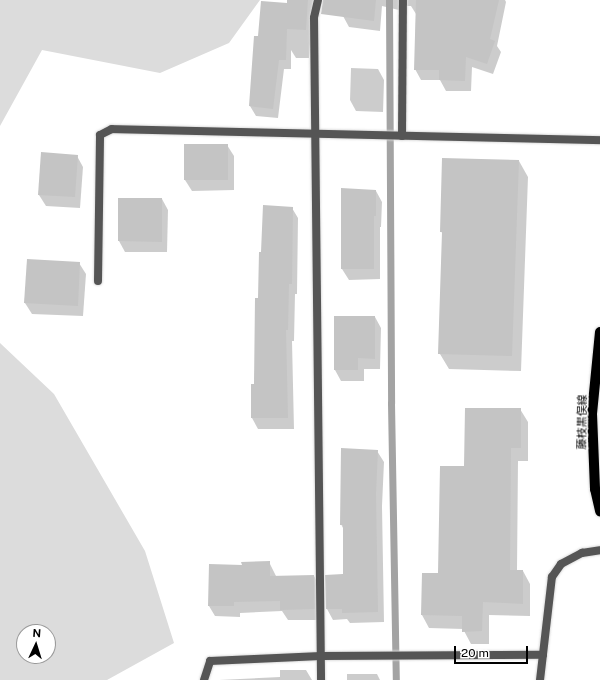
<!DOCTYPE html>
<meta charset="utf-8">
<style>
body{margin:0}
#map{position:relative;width:600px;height:680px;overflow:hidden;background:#fff;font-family:"Public Sans","Noto Sans JP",sans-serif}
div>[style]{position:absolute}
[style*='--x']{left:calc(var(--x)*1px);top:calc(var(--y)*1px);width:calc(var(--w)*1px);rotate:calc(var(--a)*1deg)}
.green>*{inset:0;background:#dcdcdc}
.shadow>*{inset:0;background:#0003}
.stream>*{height:7px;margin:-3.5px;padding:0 3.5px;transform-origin:3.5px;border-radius:3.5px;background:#a3a3a3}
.building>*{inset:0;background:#c4c4c4}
.roads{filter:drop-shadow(0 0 1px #dbdbdb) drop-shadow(0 0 1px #dbdbdb)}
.street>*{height:8px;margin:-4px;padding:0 4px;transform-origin:4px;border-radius:4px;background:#555}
.primary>*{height:10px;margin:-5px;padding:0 5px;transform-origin:5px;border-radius:5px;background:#000}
span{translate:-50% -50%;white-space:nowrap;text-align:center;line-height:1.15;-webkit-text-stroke:3px #fff;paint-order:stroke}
.street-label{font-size:11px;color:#000}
.north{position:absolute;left:16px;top:624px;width:40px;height:40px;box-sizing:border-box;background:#fff;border:1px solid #999;border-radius:50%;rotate:4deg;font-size:11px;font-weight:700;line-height:16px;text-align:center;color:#000}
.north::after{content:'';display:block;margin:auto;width:14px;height:18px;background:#000;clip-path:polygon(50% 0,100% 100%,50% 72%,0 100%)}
.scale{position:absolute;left:454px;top:646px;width:74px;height:18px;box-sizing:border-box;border:2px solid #000;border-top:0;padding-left:5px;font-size:12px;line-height:14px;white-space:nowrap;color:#000;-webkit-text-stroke:3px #fff;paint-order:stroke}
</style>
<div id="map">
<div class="green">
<i style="clip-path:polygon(0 0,260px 0,229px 43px,160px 73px,42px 50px,0 126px)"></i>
<i style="clip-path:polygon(evenodd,0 343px,54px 394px,145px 551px,174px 643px,107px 680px,0 680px,0 343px,24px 632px,48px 632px,48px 656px,24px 656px,24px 632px)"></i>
</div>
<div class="shadow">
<i style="clip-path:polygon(288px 0,313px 0,309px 58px,296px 58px,291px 50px,291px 69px,284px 69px,278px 118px,256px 116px,250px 106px,259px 37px,288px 4px)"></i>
<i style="clip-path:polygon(345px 0,505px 0,506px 2px,497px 46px,501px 52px,493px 74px,472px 67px,471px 91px,446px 91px,440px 80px,421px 80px,415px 69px,416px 14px,411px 6px,406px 6px,403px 11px,382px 6px,380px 31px,349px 27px,343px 16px)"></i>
<i style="clip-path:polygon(351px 68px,378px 69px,384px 80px,383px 112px,356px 111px,350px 100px)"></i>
<i style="clip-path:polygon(227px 145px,234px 156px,234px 190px,192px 191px,185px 180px)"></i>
<i style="clip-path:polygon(77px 156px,83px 167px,80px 208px,46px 206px,39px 195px)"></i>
<i style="clip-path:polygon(519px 161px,528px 177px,521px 371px,449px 369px,440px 354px,443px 235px,441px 231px)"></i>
<i style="clip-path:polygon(376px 191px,382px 202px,381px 227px,380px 227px,380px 279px,349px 280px,342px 269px)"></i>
<i style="clip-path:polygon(162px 199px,168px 210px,167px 252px,125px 252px,119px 241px)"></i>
<i style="clip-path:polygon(292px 208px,298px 218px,297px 294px,295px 294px,294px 341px,292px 341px,294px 429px,258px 429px,252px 418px,262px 253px)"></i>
<i style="clip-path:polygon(79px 263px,86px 274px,83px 316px,32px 314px,25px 303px)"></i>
<i style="clip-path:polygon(375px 317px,381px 328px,380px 369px,364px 369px,364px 381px,341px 381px,335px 370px)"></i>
<i style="clip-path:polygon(520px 409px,528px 422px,528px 461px,518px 461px,517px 571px,523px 571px,530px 584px,530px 616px,489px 615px,489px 644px,471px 644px,463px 629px,429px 628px,422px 615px,439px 574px,465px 467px)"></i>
<i style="clip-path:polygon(377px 451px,384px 462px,382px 506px,384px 622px,350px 623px,347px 619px,333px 620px,327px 609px,344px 575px,344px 530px,341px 524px)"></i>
<i style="clip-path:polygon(269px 562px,276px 576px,314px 576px,320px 587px,320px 620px,288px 620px,282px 611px,240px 613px,240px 617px,215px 616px,209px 606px,243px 566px)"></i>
<i style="clip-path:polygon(280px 670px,306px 670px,312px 680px,219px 680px,280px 677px)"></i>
<i style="clip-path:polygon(347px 674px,377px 674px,380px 680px,347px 680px)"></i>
</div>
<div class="stream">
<i style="--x:389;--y:0;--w:403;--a:89.7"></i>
<i style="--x:391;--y:403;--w:277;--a:89"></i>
</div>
<div class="building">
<i style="clip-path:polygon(287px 0,308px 0,306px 30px,287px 29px,286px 60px,279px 60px,273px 109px,249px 106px,254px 36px,258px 36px,261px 1px,287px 3px)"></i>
<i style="clip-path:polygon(323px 0,376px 0,374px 21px,321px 14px)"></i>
<i style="clip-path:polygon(416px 0,499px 0,490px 39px,495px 41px,487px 64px,466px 57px,465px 81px,439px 80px,439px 70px,414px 70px)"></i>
<i style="clip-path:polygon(184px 144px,228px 144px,228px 180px,184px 180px)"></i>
<i style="clip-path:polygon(41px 152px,78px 155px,75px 197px,38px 195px)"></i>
<i style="clip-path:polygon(442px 158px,519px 160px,512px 356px,438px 354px,442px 232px,440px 232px)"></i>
<i style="clip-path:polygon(341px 188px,376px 190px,376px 216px,374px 216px,374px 269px,341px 269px)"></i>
<i style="clip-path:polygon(118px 198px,162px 198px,162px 242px,118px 241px)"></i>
<i style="clip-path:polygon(263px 205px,293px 207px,292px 284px,289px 284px,288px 330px,286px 330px,288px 418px,251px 418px,251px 384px,254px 384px,255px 298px,258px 298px,259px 252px,261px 252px)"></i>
<i style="clip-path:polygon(27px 259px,80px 262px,78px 306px,24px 303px)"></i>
<i style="clip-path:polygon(334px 316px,375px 316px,375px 359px,358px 358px,358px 370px,334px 370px)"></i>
<i style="clip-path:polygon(465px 408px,521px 408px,521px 448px,511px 448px,510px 570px,523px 570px,523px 604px,483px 602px,482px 631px,462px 632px,462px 616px,421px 615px,422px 573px,438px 573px,440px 466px,464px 466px)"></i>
<i style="clip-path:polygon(341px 448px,378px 450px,376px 494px,378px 612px,342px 613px,342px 609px,326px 609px,325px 575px,343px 574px,343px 525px,340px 525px)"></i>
<i style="clip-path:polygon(270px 561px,270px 576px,314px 575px,315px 609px,280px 610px,280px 601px,234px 602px,234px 606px,208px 606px,209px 564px,242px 565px,241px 562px)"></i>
</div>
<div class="roads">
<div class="street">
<i style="--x:318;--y:0;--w:18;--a:103"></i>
<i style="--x:314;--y:18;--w:662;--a:89.39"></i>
<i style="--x:402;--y:136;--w:136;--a:-89.6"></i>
<i style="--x:98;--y:281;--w:146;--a:-89.2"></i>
<i style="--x:100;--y:135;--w:13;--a:-27"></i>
<i style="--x:112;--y:129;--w:488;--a:1.3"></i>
<i style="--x:204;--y:680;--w:20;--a:-72"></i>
<i style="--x:210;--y:661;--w:111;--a:-2.6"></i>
<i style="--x:321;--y:656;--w:222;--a:-0.3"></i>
<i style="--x:540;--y:680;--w:104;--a:-83.4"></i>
<i style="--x:552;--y:577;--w:16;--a:-55"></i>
<i style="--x:561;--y:564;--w:24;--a:-28"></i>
<i style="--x:582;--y:553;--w:18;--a:-9"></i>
</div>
<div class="primary">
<i style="--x:600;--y:332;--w:82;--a:95.6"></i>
<i style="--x:592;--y:414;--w:75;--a:87.7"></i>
<i style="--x:595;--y:489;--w:23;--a:77"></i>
</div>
</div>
<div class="street-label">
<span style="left:582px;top:422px;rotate:-89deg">藤枝黒俣線</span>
</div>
<div class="north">N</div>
<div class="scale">20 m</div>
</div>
